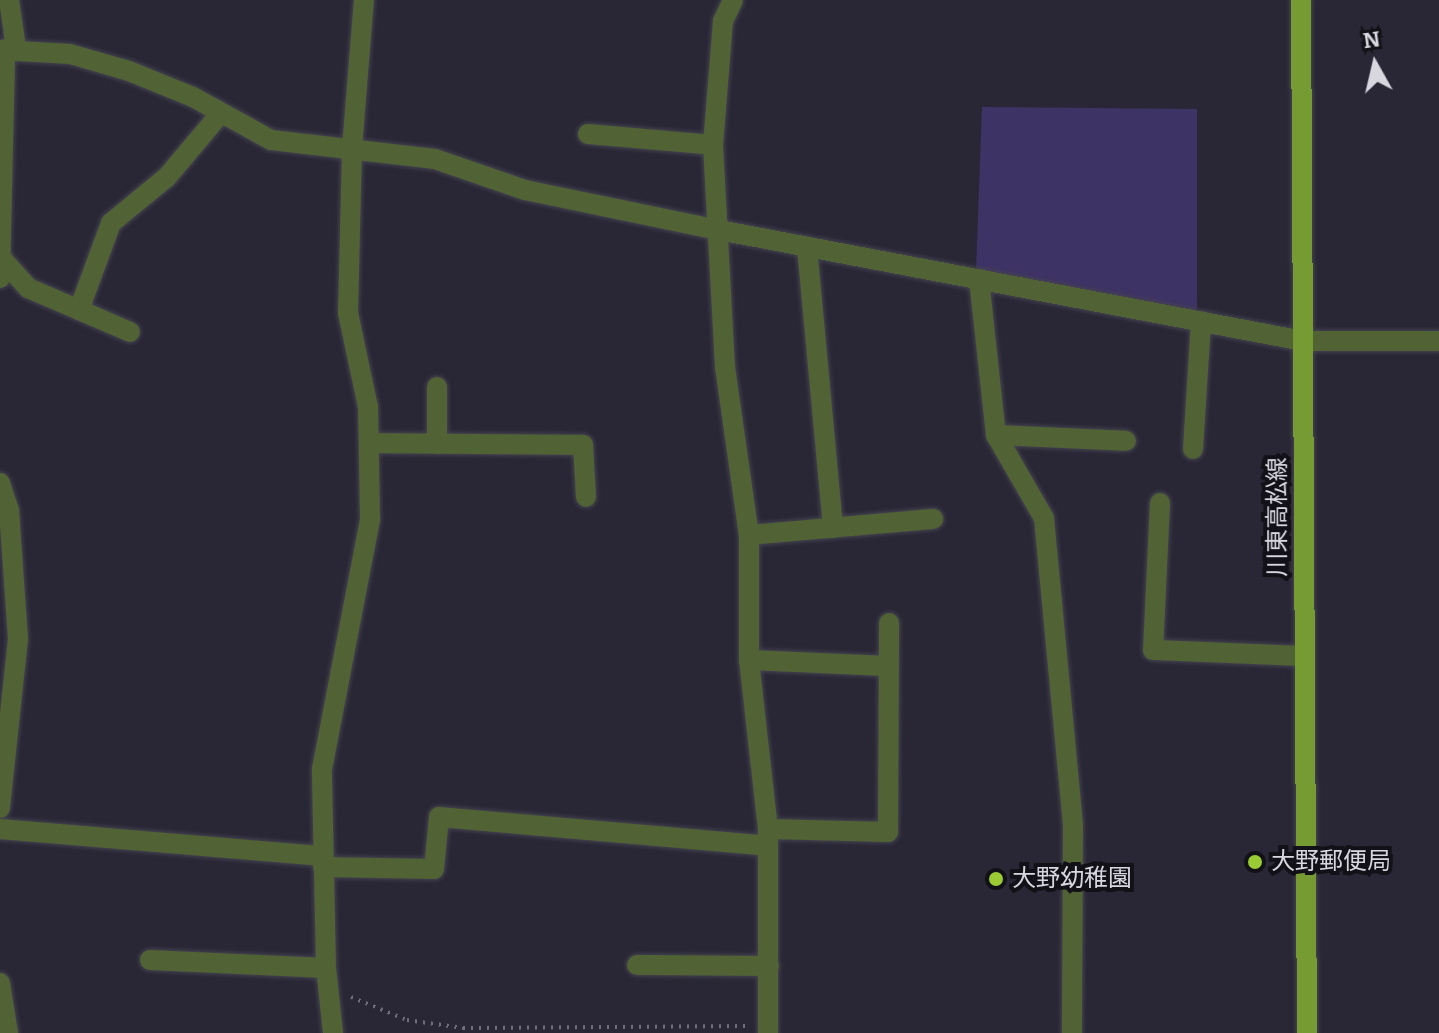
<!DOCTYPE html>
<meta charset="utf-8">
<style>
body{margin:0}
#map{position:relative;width:1439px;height:1033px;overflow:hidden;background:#292735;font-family:Bitter,"Noto Sans JP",serif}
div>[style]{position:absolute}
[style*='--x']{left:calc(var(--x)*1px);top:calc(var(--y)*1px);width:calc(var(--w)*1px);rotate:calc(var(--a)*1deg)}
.green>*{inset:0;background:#3e3365}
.path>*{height:4px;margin-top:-2px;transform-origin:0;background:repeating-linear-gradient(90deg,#706e7a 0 2px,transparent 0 8px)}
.roads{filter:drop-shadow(0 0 2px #454350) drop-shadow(0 0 2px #454350)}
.minor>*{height:20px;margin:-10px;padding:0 10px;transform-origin:10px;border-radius:10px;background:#516334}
.major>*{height:20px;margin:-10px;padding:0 10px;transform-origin:10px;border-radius:10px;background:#779b33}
.dots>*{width:22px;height:22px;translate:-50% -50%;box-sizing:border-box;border:4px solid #121117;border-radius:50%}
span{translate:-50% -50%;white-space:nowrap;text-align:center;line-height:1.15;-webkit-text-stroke:8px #121117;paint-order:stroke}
.street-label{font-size:24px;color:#d8d7e0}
.poi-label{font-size:24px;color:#d8d7e0}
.left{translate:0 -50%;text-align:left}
.north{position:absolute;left:1335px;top:24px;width:80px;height:80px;-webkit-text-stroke:6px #121117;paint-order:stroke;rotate:352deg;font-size:22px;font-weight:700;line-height:32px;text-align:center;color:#d8d7e0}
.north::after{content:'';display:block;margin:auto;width:28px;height:36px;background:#d8d7e0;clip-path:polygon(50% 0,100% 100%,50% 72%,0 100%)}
</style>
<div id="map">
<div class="green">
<i style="clip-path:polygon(982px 107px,1197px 109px,1197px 315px,976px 271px)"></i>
</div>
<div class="path">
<i style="--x:351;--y:997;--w:61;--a:22.3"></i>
<i style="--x:407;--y:1020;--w:57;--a:8.1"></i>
<i style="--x:463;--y:1028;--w:283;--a:-0.4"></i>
</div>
<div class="roads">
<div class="minor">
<i style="--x:9;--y:0;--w:49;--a:81.7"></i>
<i style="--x:733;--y:0;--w:23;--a:115"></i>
<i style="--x:723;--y:21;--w:124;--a:94.6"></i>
<i style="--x:713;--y:145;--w:222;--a:86.9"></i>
<i style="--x:725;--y:367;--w:170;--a:81.9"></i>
<i style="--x:749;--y:535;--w:125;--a:90"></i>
<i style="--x:749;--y:660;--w:170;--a:83.6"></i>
<i style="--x:768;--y:829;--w:204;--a:90"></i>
<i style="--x:0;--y:50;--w:70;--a:3.3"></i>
<i style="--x:70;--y:54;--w:61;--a:16.1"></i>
<i style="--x:129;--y:71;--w:69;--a:22.1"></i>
<i style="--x:193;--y:97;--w:89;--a:28.9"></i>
<i style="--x:271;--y:140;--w:165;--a:6.6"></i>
<i style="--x:435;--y:159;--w:95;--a:19"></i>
<i style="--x:525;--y:190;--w:198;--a:11.7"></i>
<i style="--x:719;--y:230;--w:594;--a:10.76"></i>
<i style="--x:1303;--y:341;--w:136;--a:0"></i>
<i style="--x:588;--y:134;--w:125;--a:5"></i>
<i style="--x:807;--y:247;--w:282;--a:84.7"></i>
<i style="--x:3;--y:260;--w:38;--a:48"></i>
<i style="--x:28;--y:288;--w:111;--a:23.3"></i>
<i style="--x:0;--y:278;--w:229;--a:-88.7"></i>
<i style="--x:979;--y:279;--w:157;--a:83.8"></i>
<i style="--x:996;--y:435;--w:96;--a:60"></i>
<i style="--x:1044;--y:518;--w:309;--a:84.6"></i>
<i style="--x:1073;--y:826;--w:207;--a:90.3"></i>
<i style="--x:79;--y:310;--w:93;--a:-69.8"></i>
<i style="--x:111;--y:223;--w:72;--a:-39.4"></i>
<i style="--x:167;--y:177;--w:82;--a:-49.9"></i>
<i style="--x:437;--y:387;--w:57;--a:90"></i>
<i style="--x:996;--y:435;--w:130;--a:2.6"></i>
<i style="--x:369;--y:443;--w:214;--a:0.5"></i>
<i style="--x:583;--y:445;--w:52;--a:86.7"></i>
<i style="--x:1193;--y:449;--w:128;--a:-86.4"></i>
<i style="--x:0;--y:483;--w:28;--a:72"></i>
<i style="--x:9;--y:510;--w:129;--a:86"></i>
<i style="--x:18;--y:639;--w:170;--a:96.1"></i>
<i style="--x:1160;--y:503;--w:147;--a:92.7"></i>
<i style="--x:1153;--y:650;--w:152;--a:2.3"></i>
<i style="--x:749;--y:535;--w:185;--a:-5"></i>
<i style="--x:749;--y:660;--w:140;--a:2.5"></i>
<i style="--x:0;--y:829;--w:324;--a:4.8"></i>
<i style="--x:768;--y:829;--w:120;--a:1.4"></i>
<i style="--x:888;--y:832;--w:209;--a:-89.7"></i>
<i style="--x:323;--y:867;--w:111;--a:1"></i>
<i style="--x:434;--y:869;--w:52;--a:-84.5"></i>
<i style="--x:439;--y:817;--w:330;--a:5"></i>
<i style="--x:150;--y:960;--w:176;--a:2.6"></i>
<i style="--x:637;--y:965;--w:132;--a:0.4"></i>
<i style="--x:0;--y:983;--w:51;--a:80.9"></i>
<i style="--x:333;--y:1033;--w:65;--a:-96.1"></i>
<i style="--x:326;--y:968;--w:199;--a:-91.2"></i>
<i style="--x:322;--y:769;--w:255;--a:-79.1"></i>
<i style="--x:370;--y:519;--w:112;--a:-91"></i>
<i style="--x:368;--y:407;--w:96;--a:-102"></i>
<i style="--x:348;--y:313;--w:165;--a:-88.6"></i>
<i style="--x:352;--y:148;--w:148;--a:-85.4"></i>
</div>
<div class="major">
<i style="--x:1301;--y:0;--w:1033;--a:89.67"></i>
</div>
</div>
<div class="dots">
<i style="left:1255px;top:862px;background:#9acb34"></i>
<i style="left:996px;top:879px;background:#9acb34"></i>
</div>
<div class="street-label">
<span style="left:1278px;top:517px;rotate:-90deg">川東高松線</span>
</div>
<div class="poi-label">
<span class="left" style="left:1271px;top:862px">大野郵便局</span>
<span class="left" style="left:1012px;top:879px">大野幼稚園</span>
</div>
<div class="north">N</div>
</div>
